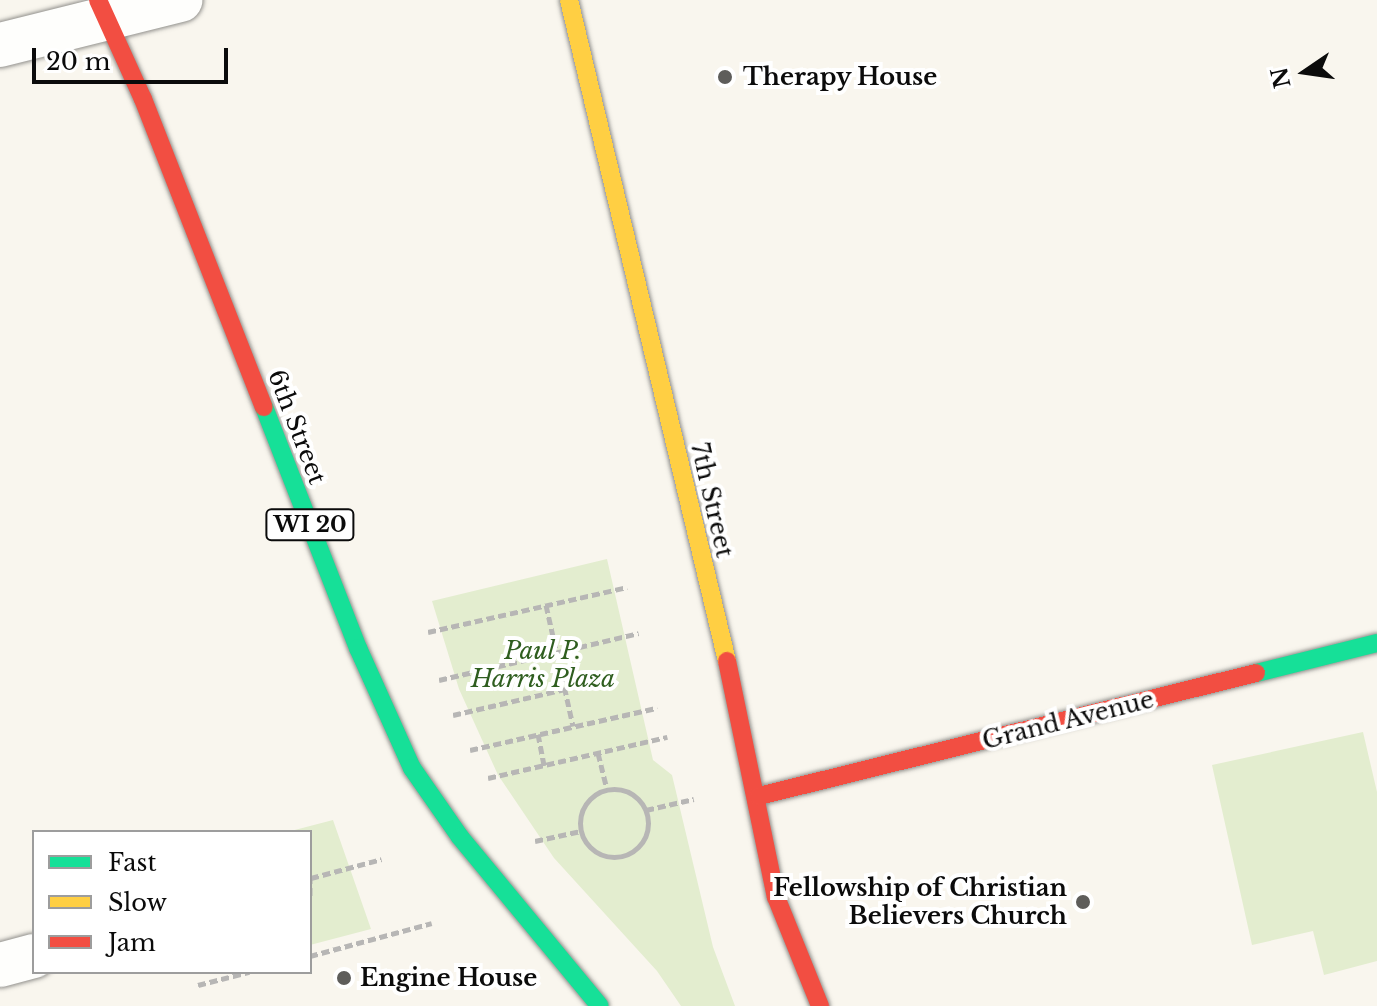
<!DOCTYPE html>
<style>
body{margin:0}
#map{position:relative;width:1377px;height:1006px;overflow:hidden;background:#f9f6ee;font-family:"Libre Baskerville",serif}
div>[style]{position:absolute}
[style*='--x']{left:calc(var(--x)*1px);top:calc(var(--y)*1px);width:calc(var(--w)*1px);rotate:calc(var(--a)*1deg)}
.green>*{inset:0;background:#e3edcf}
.path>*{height:5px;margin-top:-2.5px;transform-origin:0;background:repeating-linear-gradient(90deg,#b7b6b5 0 8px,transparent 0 12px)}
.path>.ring{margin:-2.5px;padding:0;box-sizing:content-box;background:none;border:5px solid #b7b6b5;border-radius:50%}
.roads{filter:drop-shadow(0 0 2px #92918d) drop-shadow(0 0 2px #92918d)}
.street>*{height:44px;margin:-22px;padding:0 22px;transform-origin:22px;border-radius:22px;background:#fefefc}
.fast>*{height:18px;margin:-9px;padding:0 9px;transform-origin:9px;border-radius:9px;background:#16e098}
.slow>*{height:18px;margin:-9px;padding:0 9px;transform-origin:9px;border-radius:9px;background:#ffcf43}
.jam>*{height:18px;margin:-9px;padding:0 9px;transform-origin:9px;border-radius:9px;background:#f24e42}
.dots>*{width:22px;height:22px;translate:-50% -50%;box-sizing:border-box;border:4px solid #fff;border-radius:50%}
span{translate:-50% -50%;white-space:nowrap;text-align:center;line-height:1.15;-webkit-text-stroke:8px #fff;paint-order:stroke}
.shield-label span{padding:2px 6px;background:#fff;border:2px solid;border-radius:6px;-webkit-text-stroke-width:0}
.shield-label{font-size:22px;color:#0b0b0b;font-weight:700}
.poi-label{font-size:24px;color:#0b0b0b;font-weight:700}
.left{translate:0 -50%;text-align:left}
.right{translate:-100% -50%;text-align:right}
.street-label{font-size:24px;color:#0b0b0b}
.park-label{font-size:24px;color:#2f5e1f;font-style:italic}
.legend{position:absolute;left:32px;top:830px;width:280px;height:144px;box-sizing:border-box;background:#fff;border:2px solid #9d9d9d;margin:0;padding:10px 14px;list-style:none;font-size:24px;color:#0b0b0b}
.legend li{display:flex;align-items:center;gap:16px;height:40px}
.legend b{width:40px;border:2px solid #9d9d9d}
.north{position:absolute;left:1265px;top:32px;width:80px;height:80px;-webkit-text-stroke:6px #fff;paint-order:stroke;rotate:257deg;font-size:22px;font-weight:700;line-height:32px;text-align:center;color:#0b0b0b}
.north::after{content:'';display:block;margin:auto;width:28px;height:36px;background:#0b0b0b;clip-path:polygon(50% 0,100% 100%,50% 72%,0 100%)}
.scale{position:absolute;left:32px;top:48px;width:196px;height:36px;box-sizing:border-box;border:4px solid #0b0b0b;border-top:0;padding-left:10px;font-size:24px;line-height:28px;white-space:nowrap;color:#0b0b0b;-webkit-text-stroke:6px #fff;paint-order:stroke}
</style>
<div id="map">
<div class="green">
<i style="clip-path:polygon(607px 559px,653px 760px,672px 775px,713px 947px,735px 1006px,681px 1006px,657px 971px,554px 858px,498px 775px,459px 689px,432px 601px)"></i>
<i style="clip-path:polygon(1363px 732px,1377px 792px,1377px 961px,1324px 975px,1313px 931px,1252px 945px,1212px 765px)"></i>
<i style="clip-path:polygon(333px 820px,371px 929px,310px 945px,310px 832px,287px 832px)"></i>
</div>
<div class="path">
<i style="--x:546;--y:605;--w:124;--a:77.4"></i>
<i style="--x:428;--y:632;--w:204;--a:-12.7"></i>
<i style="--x:439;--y:680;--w:205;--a:-13.2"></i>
<i style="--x:453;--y:715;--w:116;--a:-13"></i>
<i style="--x:538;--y:734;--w:32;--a:79"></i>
<i style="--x:470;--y:750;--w:192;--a:-12.7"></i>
<i style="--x:598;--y:753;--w:38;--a:76"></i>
<i style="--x:488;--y:778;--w:184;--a:-12.9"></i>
<i class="ring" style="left:580px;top:789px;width:63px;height:63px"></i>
<i style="--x:646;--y:810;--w:49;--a:-12.9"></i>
<i style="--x:535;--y:841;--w:47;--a:-12.3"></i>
<i style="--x:310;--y:875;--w:21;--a:90"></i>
<i style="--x:311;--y:878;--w:73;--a:-15"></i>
<i style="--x:310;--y:956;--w:126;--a:-15.1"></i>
<i style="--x:198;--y:985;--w:53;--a:-14.3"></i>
</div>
<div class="roads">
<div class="street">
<i style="--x:0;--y:45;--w:186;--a:-14"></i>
<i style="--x:0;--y:965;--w:35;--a:-15"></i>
</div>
<div class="fast">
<i style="--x:264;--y:407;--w:259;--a:68.7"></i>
<i style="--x:358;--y:648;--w:132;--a:65.8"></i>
<i style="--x:412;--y:768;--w:84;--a:55.2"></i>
<i style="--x:460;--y:837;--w:219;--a:50.4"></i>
<i style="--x:1256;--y:673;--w:125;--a:-13.9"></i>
</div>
<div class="slow">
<i style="--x:569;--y:0;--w:680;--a:76.56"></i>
</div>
<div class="jam">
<i style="--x:98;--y:0;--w:109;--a:65.6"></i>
<i style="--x:143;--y:99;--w:331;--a:68.6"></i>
<i style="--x:727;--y:661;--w:241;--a:78.3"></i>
<i style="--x:776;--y:897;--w:118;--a:68"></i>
<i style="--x:759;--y:796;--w:512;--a:-13.9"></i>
</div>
</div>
<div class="dots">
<i style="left:725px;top:77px;background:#5e5d5a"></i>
<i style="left:1083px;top:902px;background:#5e5d5a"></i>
<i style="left:344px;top:978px;background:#5e5d5a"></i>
</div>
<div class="shield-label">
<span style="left:310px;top:525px">WI 20</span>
</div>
<div class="poi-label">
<span class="left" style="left:743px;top:77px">Therapy House</span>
<span class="right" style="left:1067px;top:902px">Fellowship of Christian<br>Believers Church</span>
<span class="left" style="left:360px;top:978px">Engine House</span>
</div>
<div class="street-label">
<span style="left:297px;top:427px;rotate:69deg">6th Street</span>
<span style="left:712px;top:500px;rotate:77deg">7th Street</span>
<span style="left:1068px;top:720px;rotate:-14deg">Grand Avenue</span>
</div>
<div class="park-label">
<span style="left:543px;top:665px">Paul P.<br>Harris Plaza</span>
</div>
<ul class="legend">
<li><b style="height:10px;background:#16e098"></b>Fast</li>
<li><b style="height:10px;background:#ffcf43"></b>Slow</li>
<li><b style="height:10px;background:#f24e42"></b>Jam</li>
</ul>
<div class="north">N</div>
<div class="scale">20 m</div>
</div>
